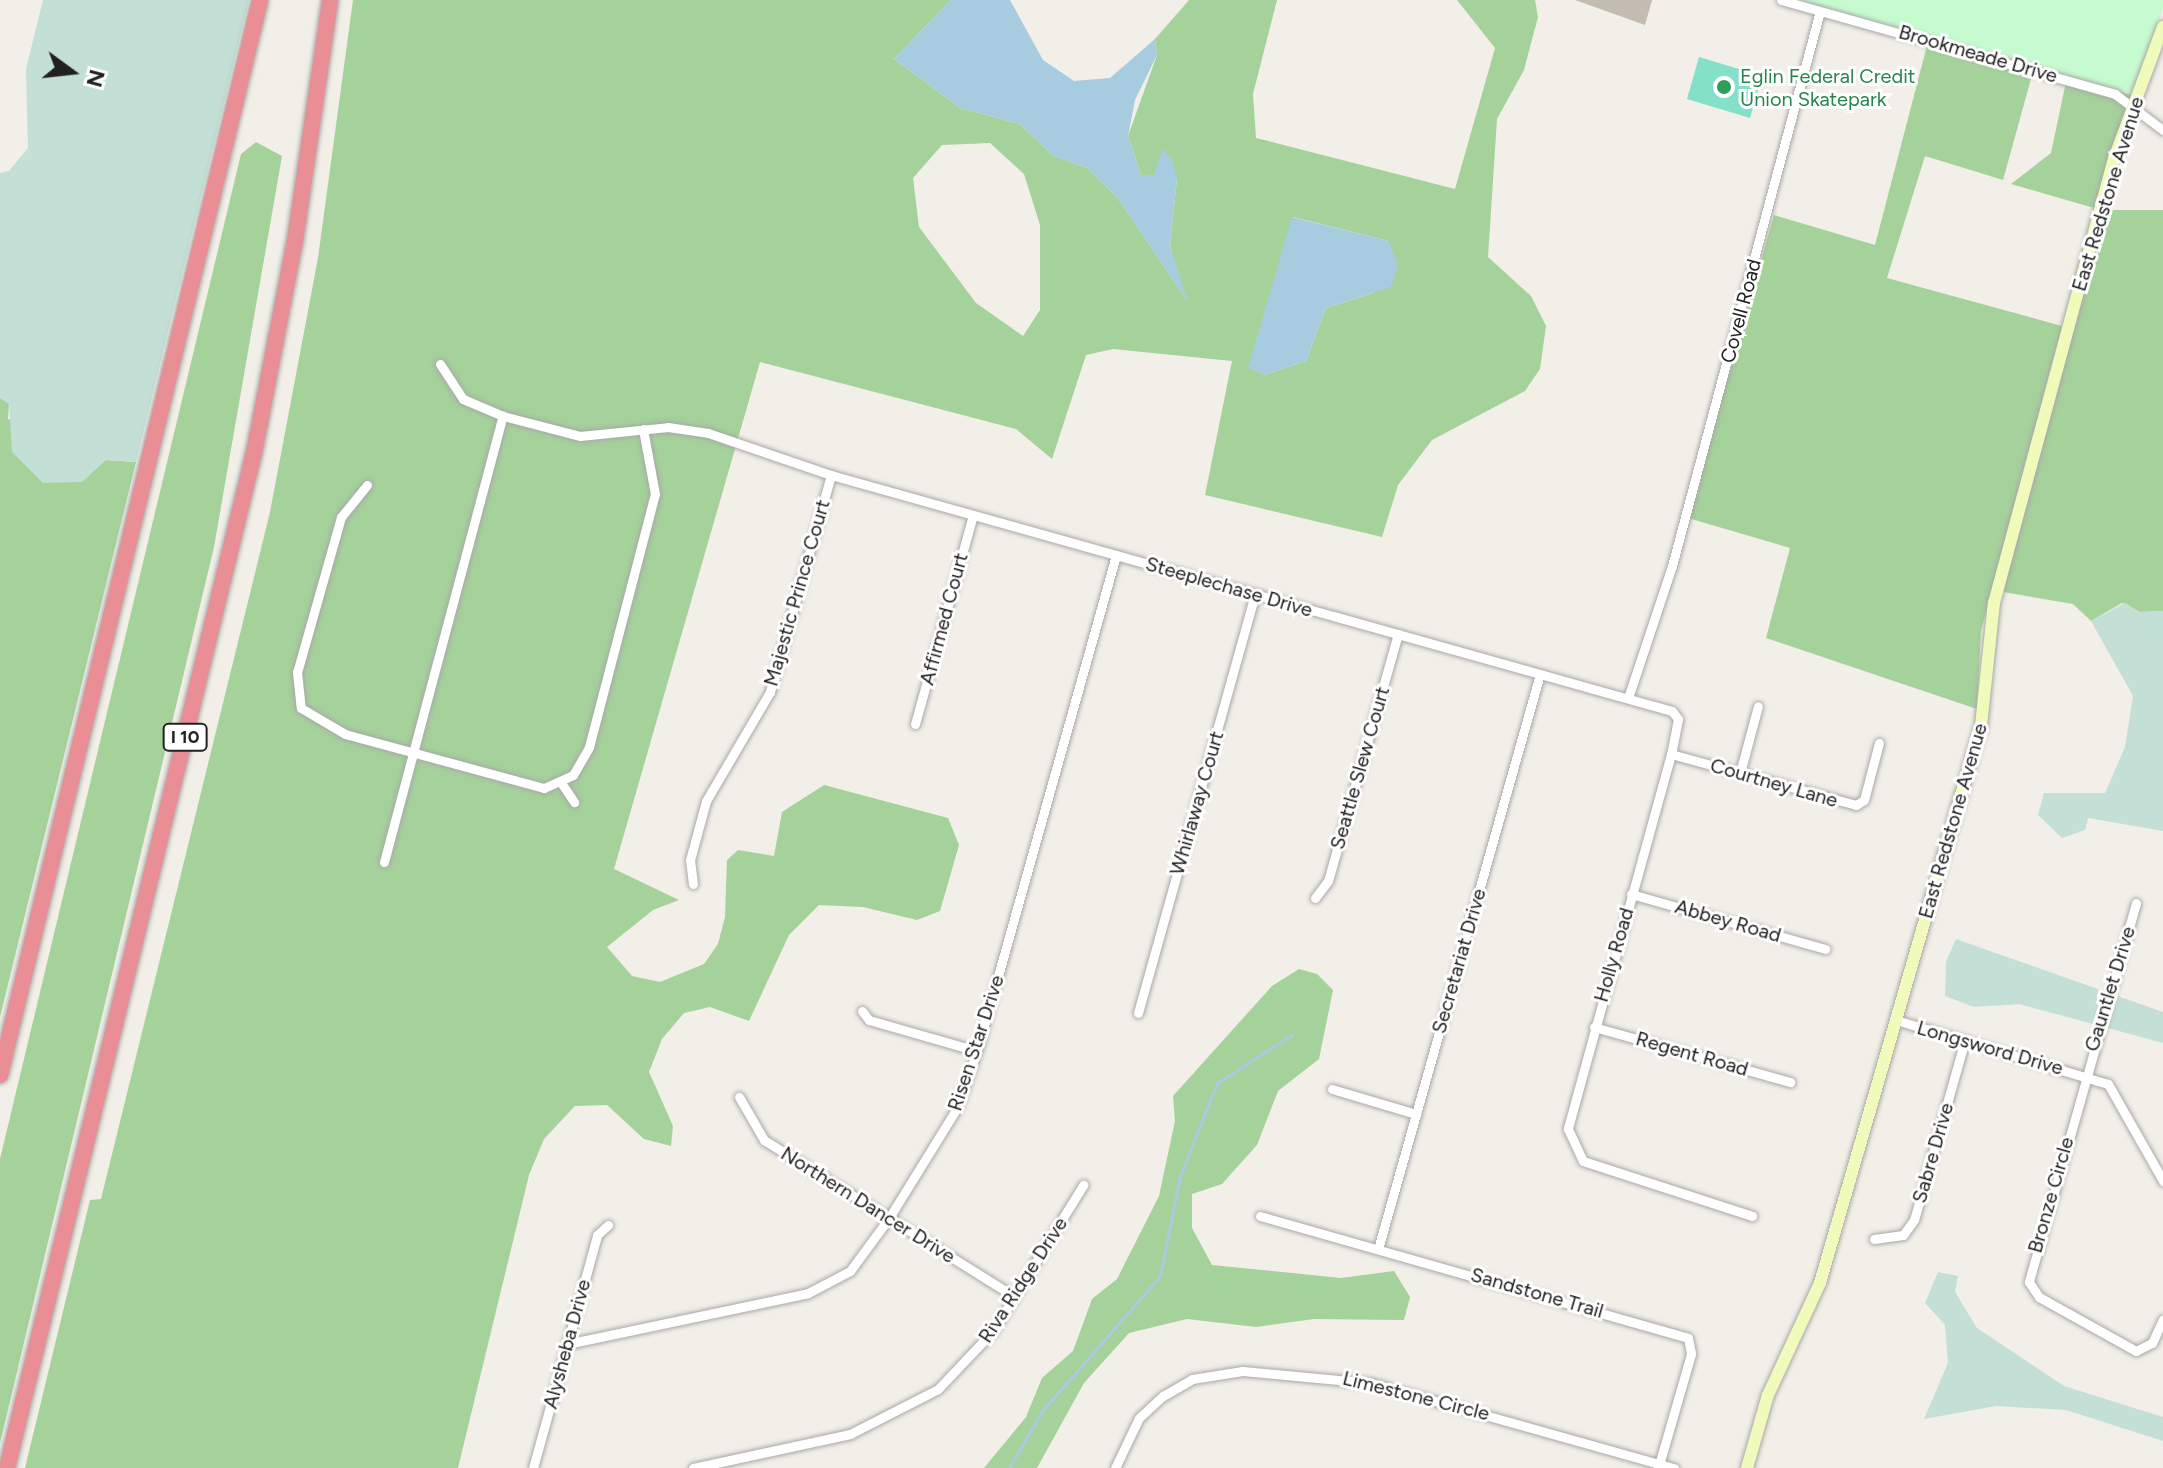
<!DOCTYPE html>
<style>
body{margin:0}
#map{position:relative;width:2163px;height:1468px;overflow:hidden;background:#f1efe7;font-family:Figtree,sans-serif}
div>[style]{position:absolute}
[style*='--x']{left:calc(var(--x)*1px);top:calc(var(--y)*1px);width:calc(var(--w)*1px);rotate:calc(var(--a)*1deg)}
.forest>*{inset:0;background:#a5d19b}
.wetland>*{inset:0;background:#c4dfd6}
.park>*{inset:0;background:#c5fbcf}
.pitch>*{inset:0;background:#84e1c8}
.water>*{inset:0;background:#a7ccdf}
.stream>*{height:3px;margin:-1.5px;padding:0 1.5px;transform-origin:1.5px;border-radius:1.5px;background:#a7ccdf}
.building>*{inset:0;background:#c2bcb3}
.roads{filter:drop-shadow(0 0 2px #a8a8a8) drop-shadow(0 0 2px #a8a8a8)}
.street>*{height:9px;margin:-4.5px;padding:0 4.5px;transform-origin:4.5px;border-radius:4.5px;background:#fff}
.secondary>*{height:12px;margin:-6px;padding:0 6px;transform-origin:6px;border-radius:6px;background:#f0fbbb}
.highway>*{height:16px;margin:-8px;padding:0 8px;transform-origin:8px;border-radius:8px;background:#e98e95}
.dots>*{width:22px;height:22px;translate:-50% -50%;box-sizing:border-box;border:4px solid #fff;border-radius:50%}
span{translate:-50% -50%;white-space:nowrap;text-align:center;line-height:1.15;-webkit-text-stroke:6px #fff;paint-order:stroke}
.shield-label span{padding:2px 6px;background:#fff;border:2px solid;border-radius:6px;-webkit-text-stroke-width:0}
.shield-label{font-size:18px;color:#212121;font-weight:700}
.street-label{font-size:20px;color:#212121}
.leisure-label{font-size:20px;color:#27864d}
.left{translate:0 -50%;text-align:left}
.north{position:absolute;left:32px;top:32px;width:80px;height:80px;-webkit-text-stroke:6px #fff;paint-order:stroke;rotate:105deg;font-size:22px;font-weight:700;line-height:32px;text-align:center;color:#212121}
.north::after{content:'';display:block;margin:auto;width:28px;height:36px;background:#212121;clip-path:polygon(50% 0,100% 100%,50% 72%,0 100%)}
</style>
<div id="map">
<div class="forest">
<i style="clip-path:polygon(evenodd,353px 0,951px 0,894px 59px,960px 108px,1020px 124px,1052px 155px,1087px 168px,1117px 197px,1186px 299px,1170px 246px,1177px 178px,1141px 175px,1128px 136px,1157px 55px,1155px 39px,1189px 0,1277px 0,1253px 94px,1256px 138px,1455px 189px,1495px 48px,1457px 0,1535px 0,1538px 17px,1524px 70px,1497px 119px,1488px 257px,1531px 296px,1546px 326px,1540px 369px,1525px 391px,1432px 440px,1398px 485px,1382px 537px,1205px 495px,1232px 361px,1113px 349px,1086px 355px,1052px 459px,1016px 429px,760px 362px,614px 869px,679px 900px,653px 910px,607px 947px,632px 976px,660px 982px,704px 964px,718px 944px,725px 917px,727px 860px,738px 850px,774px 856px,782px 812px,824px 785px,948px 818px,959px 845px,940px 911px,917px 920px,863px 907px,819px 905px,789px 935px,749px 1021px,710px 1007px,684px 1013px,662px 1039px,649px 1072px,673px 1126px,671px 1146px,644px 1139px,607px 1105px,575px 1106px,544px 1139px,529px 1175px,458px 1468px,25px 1468px,90px 1200px,101px 1199px,270px 512px,318px 258px,353px 0,990px 143px,1024px 174px,1040px 225px,1040px 310px,1023px 336px,976px 303px,919px 227px,913px 178px,942px 145px,990px 143px,353px 0,1293px 217px,1389px 241px,1373px 293px,1326px 308px,1306px 361px,1265px 375px,1249px 367px,1293px 217px)"></i>
<i style="clip-path:polygon(1929px 38px,2034px 68px,2003px 180px,1925px 156px,1887px 278px,2062px 326px,1981px 631px,1977px 709px,1766px 638px,1790px 548px,1688px 518px,1774px 215px,1875px 245px)"></i>
<i style="clip-path:polygon(2067px 77px,2131px 95px,2094px 208px,2011px 184px,2051px 153px)"></i>
<i style="clip-path:polygon(256px 142px,282px 156px,214px 547px,0 1443px,0 1159px,241px 154px)"></i>
<i style="clip-path:polygon(2106px 210px,2163px 210px,2163px 611px,2140px 612px,2122px 603px,2091px 621px,2073px 604px,2003px 592px)"></i>
<i style="clip-path:polygon(0 398px,9px 403px,8px 419px,106px 460px,136px 462px,0 1017px)"></i>
<i style="clip-path:polygon(1299px 969px,1317px 974px,1333px 990px,1319px 1059px,1278px 1091px,1257px 1145px,1222px 1184px,1192px 1194px,1192px 1228px,1212px 1265px,1341px 1278px,1394px 1271px,1410px 1297px,1404px 1320px,1314px 1319px,1256px 1327px,1187px 1319px,1129px 1333px,1084px 1383px,1037px 1468px,984px 1468px,1026px 1417px,1042px 1378px,1073px 1351px,1092px 1299px,1117px 1279px,1159px 1196px,1175px 1121px,1173px 1096px,1272px 986px)"></i>
</div>
<div class="wetland">
<i style="clip-path:polygon(43px 0,249px 0,136px 462px,106px 460px,82px 482px,43px 483px,12px 452px,9px 404px,0 398px,0 173px,9px 171px,28px 148px,26px 69px)"></i>
<i style="clip-path:polygon(2125px 603px,2140px 612px,2163px 611px,2163px 831px,2088px 818px,2085px 830px,2062px 838px,2038px 815px,2044px 793px,2105px 793px,2125px 747px,2133px 696px,2091px 621px)"></i>
<i style="clip-path:polygon(1956px 939px,2163px 1012px,2163px 1043px,2019px 1004px,1974px 1007px,1945px 996px,1946px 962px)"></i>
<i style="clip-path:polygon(1938px 1272px,1958px 1276px,1955px 1292px,1977px 1328px,2064px 1386px,2163px 1417px,2163px 1441px,2066px 1410px,1996px 1406px,1924px 1419px,1948px 1363px,1945px 1325px,1925px 1303px)"></i>
</div>
<div class="park">
<i style="clip-path:polygon(1797px 0,2163px 0,2163px 8px,2131px 95px)"></i>
</div>
<div class="pitch">
<i style="clip-path:polygon(1699px 57px,1762px 76px,1750px 118px,1687px 99px)"></i>
</div>
<div class="water">
<i style="clip-path:polygon(951px 0,1010px 0,1043px 60px,1074px 81px,1110px 78px,1155px 39px,1157px 55px,1135px 100px,1128px 136px,1141px 175px,1154px 175px,1162px 149px,1172px 159px,1177px 178px,1170px 246px,1188px 302px,1117px 197px,1087px 168px,1052px 155px,1020px 124px,960px 108px,894px 59px)"></i>
<i style="clip-path:polygon(1292px 217px,1389px 241px,1398px 267px,1391px 287px,1326px 308px,1306px 361px,1265px 375px,1248px 368px)"></i>
</div>
<div class="stream">
<i style="--x:1009;--y:1468;--w:66;--a:-59.9"></i>
<i style="--x:1042;--y:1411;--w:179;--a:-48.8"></i>
<i style="--x:1160;--y:1276;--w:102;--a:-78.7"></i>
<i style="--x:1180;--y:1176;--w:100;--a:-68.3"></i>
<i style="--x:1217;--y:1083;--w:90;--a:-32.8"></i>
</div>
<div class="building">
<i style="clip-path:polygon(1575px 0,1652px 0,1645px 25px)"></i>
</div>
<div class="roads">
<div class="street">
<i style="--x:1781;--y:0;--w:347;--a:15.7"></i>
<i style="--x:2115;--y:94;--w:60;--a:36.9"></i>
<i style="--x:440;--y:364;--w:42;--a:56.7"></i>
<i style="--x:463;--y:399;--w:43;--a:23"></i>
<i style="--x:503;--y:416;--w:80;--a:14.6"></i>
<i style="--x:580;--y:436;--w:88;--a:-5.8"></i>
<i style="--x:668;--y:427;--w:40;--a:8.5"></i>
<i style="--x:708;--y:433;--w:130;--a:18.9"></i>
<i style="--x:831;--y:475;--w:873;--a:15.68"></i>
<i style="--x:1672;--y:711;--w:10;--a:53"></i>
<i style="--x:1678;--y:719;--w:36;--a:101"></i>
<i style="--x:1671;--y:754;--w:389;--a:105.4"></i>
<i style="--x:1568;--y:1129;--w:35;--a:65"></i>
<i style="--x:1583;--y:1161;--w:178;--a:18"></i>
<i style="--x:367;--y:485;--w:41;--a:129.1"></i>
<i style="--x:341;--y:517;--w:161;--a:105.8"></i>
<i style="--x:297;--y:672;--w:36;--a:84"></i>
<i style="--x:301;--y:708;--w:51;--a:30.6"></i>
<i style="--x:345;--y:734;--w:206;--a:15.2"></i>
<i style="--x:544;--y:788;--w:32;--a:-24"></i>
<i style="--x:573;--y:775;--w:32;--a:-60"></i>
<i style="--x:589;--y:747;--w:261;--a:-75.4"></i>
<i style="--x:655;--y:494;--w:66;--a:-100.5"></i>
<i style="--x:1628;--y:698;--w:139;--a:-71.6"></i>
<i style="--x:1672;--y:566;--w:574;--a:-75.07"></i>
<i style="--x:915;--y:724;--w:217;--a:-74.5"></i>
<i style="--x:1671;--y:754;--w:192;--a:15.4"></i>
<i style="--x:1856;--y:805;--w:9;--a:-32"></i>
<i style="--x:1864;--y:800;--w:59;--a:-75.3"></i>
<i style="--x:1740;--y:773;--w:69;--a:-75"></i>
<i style="--x:562;--y:784;--w:22;--a:56"></i>
<i style="--x:384;--y:862;--w:462;--a:-75.1"></i>
<i style="--x:693;--y:884;--w:24;--a:-97"></i>
<i style="--x:690;--y:860;--w:61;--a:-74.8"></i>
<i style="--x:706;--y:801;--w:126;--a:-59.6"></i>
<i style="--x:770;--y:692;--w:225;--a:-74.3"></i>
<i style="--x:1631;--y:894;--w:202;--a:15.8"></i>
<i style="--x:1315;--y:898;--w:21;--a:-53"></i>
<i style="--x:1328;--y:881;--w:257;--a:-74.2"></i>
<i style="--x:2136;--y:903;--w:394;--a:105.8"></i>
<i style="--x:2029;--y:1282;--w:18;--a:56"></i>
<i style="--x:2039;--y:1297;--w:111;--a:29.1"></i>
<i style="--x:2136;--y:1351;--w:18;--a:-27"></i>
<i style="--x:2152;--y:1343;--w:26;--a:-65"></i>
<i style="--x:862;--y:1011;--w:11;--a:52"></i>
<i style="--x:869;--y:1020;--w:112;--a:16"></i>
<i style="--x:1138;--y:1013;--w:435;--a:-74.4"></i>
<i style="--x:1896;--y:1020;--w:221;--a:16.8"></i>
<i style="--x:2108;--y:1084;--w:112;--a:60.4"></i>
<i style="--x:1594;--y:1027;--w:204;--a:15.7"></i>
<i style="--x:1332;--y:1089;--w:88;--a:16.6"></i>
<i style="--x:739;--y:1097;--w:50;--a:59.8"></i>
<i style="--x:764;--y:1140;--w:295;--a:32"></i>
<i style="--x:1260;--y:1216;--w:445;--a:15.9"></i>
<i style="--x:1688;--y:1338;--w:16;--a:79"></i>
<i style="--x:1691;--y:1354;--w:119;--a:106.1"></i>
<i style="--x:1874;--y:1239;--w:29;--a:-8"></i>
<i style="--x:1903;--y:1235;--w:19;--a:-54"></i>
<i style="--x:1914;--y:1220;--w:187;--a:-74.2"></i>
<i style="--x:1378;--y:1249;--w:597;--a:-74.27"></i>
<i style="--x:567;--y:1344;--w:246;--a:-11.9"></i>
<i style="--x:808;--y:1293;--w:47;--a:-27.6"></i>
<i style="--x:850;--y:1271;--w:66;--a:-53.7"></i>
<i style="--x:889;--y:1218;--w:129;--a:-58.3"></i>
<i style="--x:957;--y:1108;--w:60;--a:-70.7"></i>
<i style="--x:977;--y:1051;--w:515;--a:-74.34"></i>
<i style="--x:533;--y:1468;--w:242;--a:-74.6"></i>
<i style="--x:597;--y:1235;--w:15;--a:-42"></i>
<i style="--x:693;--y:1468;--w:161;--a:-12.2"></i>
<i style="--x:850;--y:1434;--w:99;--a:-27.1"></i>
<i style="--x:938;--y:1389;--w:80;--a:-46.5"></i>
<i style="--x:993;--y:1331;--w:172;--a:-58.3"></i>
<i style="--x:1115;--y:1468;--w:55;--a:-64.4"></i>
<i style="--x:1139;--y:1418;--w:33;--a:-43"></i>
<i style="--x:1163;--y:1396;--w:34;--a:-30"></i>
<i style="--x:1192;--y:1379;--w:51;--a:-9.1"></i>
<i style="--x:1242;--y:1371;--w:130;--a:5.3"></i>
<i style="--x:1371;--y:1383;--w:315;--a:15.7"></i>
</div>
<div class="secondary">
<i style="--x:1747;--y:1468;--w:76;--a:-74"></i>
<i style="--x:1768;--y:1395;--w:123;--a:-65.1"></i>
<i style="--x:1820;--y:1283;--w:580;--a:-73.88"></i>
<i style="--x:1981;--y:726;--w:124;--a:-84"></i>
<i style="--x:1994;--y:603;--w:463;--a:-74.9"></i>
<i style="--x:2115;--y:156;--w:138;--a:-69.6"></i>
</div>
<div class="highway">
<i style="--x:0;--y:1075;--w:1106;--a:-76.4"></i>
<i style="--x:7;--y:1468;--w:1050;--a:-76.33"></i>
<i style="--x:255;--y:448;--w:211;--a:-79.1"></i>
<i style="--x:295;--y:241;--w:244;--a:-81.7"></i>
</div>
</div>
<div class="dots">
<i style="left:1724px;top:87px;background:#2e9e5b"></i>
</div>
<div class="shield-label">
<span style="left:185px;top:737px">I 10</span>
</div>
<div class="street-label">
<span style="left:1978px;top:54px;rotate:16deg">Brookmeade Drive</span>
<span style="left:2108px;top:194px;rotate:-73deg">East Redstone Avenue</span>
<span style="left:1741px;top:311px;rotate:-75deg">Covell Road</span>
<span style="left:1229px;top:587px;rotate:16deg">Steeplechase Drive</span>
<span style="left:797px;top:593px;rotate:-74deg">Majestic Prince Court</span>
<span style="left:944px;top:619px;rotate:-75deg">Affirmed Court</span>
<span style="left:1360px;top:768px;rotate:-74deg">Seattle Slew Court</span>
<span style="left:1774px;top:783px;rotate:16deg">Courtney Lane</span>
<span style="left:1197px;top:803px;rotate:-74deg">Whirlaway Court</span>
<span style="left:1953px;top:821px;rotate:-74deg">East Redstone Avenue</span>
<span style="left:1728px;top:921px;rotate:16deg">Abbey Road</span>
<span style="left:1614px;top:955px;rotate:-74deg">Holly Road</span>
<span style="left:1459px;top:961px;rotate:-74deg">Secretariat Drive</span>
<span style="left:2110px;top:989px;rotate:-73deg">Gauntlet Drive</span>
<span style="left:976px;top:1043px;rotate:-72deg">Risen Star Drive</span>
<span style="left:1990px;top:1048px;rotate:16deg">Longsword Drive</span>
<span style="left:1692px;top:1054px;rotate:16deg">Regent Road</span>
<span style="left:1933px;top:1153px;rotate:-74deg">Sabre Drive</span>
<span style="left:2051px;top:1195px;rotate:-74deg">Bronze Circle</span>
<span style="left:868px;top:1205px;rotate:32deg">Northern Dancer Drive</span>
<span style="left:1023px;top:1280px;rotate:-57deg">Riva Ridge Drive</span>
<span style="left:1537px;top:1293px;rotate:16deg">Sandstone Trail</span>
<span style="left:567px;top:1344px;rotate:-75deg">Alysheba Drive</span>
<span style="left:1416px;top:1396px;rotate:14deg">Limestone Circle</span>
</div>
<div class="leisure-label">
<span class="left" style="left:1740px;top:88px">Eglin Federal Credit<br>Union Skatepark</span>
</div>
<div class="north">N</div>
</div>
